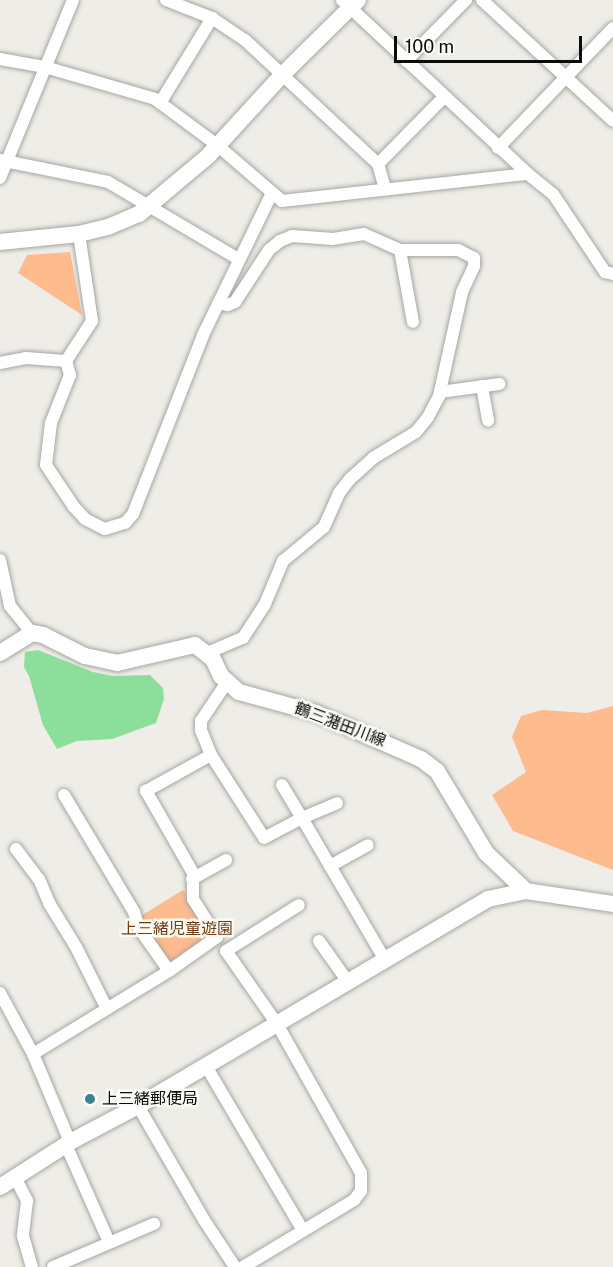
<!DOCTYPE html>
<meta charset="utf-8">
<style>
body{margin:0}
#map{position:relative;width:613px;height:1267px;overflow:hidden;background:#eeede8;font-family:"Public Sans","Noto Sans JP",sans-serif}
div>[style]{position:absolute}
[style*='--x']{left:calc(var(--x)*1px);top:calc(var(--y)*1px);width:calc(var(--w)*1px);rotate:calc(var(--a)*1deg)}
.green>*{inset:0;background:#febb8e}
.water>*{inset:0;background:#8cdf9a}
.roads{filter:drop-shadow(0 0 2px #a7a6a1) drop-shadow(0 0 2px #a7a6a1)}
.street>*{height:12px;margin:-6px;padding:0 6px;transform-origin:6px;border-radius:6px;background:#fff}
.secondary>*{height:16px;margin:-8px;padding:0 8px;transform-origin:8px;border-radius:8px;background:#fff}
.dots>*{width:16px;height:16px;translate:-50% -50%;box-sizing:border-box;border:3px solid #fbfbf5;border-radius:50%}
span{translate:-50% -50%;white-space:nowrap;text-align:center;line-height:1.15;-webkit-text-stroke:5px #fbfbf5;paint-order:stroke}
.street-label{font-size:16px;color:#0c0c0a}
.park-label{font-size:16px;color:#723c10}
.poi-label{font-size:16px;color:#0c0c0a}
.left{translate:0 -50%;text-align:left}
.scale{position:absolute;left:394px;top:36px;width:188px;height:27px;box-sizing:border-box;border:3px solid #0c0c0a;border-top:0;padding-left:8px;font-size:18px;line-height:21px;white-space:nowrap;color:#0c0c0a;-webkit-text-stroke:4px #fbfbf5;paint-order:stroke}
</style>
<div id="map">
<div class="green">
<i style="clip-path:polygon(70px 252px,82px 315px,18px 273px,27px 255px)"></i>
<i style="clip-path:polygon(613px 706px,613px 870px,513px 831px,492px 795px,526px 772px,512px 737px,521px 716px,542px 710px,587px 713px)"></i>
<i style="clip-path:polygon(183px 890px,213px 937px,169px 965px,139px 917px)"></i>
</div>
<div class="water">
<i style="clip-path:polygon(38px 650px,93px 672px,113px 676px,150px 675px,163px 688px,164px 699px,156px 723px,112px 739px,77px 741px,57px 749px,43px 725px,29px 676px,24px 667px,25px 652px)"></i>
</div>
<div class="roads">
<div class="street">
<i style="--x:166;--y:0;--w:49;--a:21.4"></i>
<i style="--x:212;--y:18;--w:40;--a:34"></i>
<i style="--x:245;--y:40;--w:182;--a:43"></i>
<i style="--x:378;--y:164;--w:26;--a:74"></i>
<i style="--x:342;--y:0;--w:255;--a:43.1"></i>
<i style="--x:482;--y:0;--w:178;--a:42.7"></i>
<i style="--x:0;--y:59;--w:46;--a:10.1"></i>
<i style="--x:45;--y:67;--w:115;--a:16.2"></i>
<i style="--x:155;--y:99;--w:77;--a:36.6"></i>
<i style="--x:217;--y:145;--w:86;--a:40.7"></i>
<i style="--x:282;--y:201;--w:247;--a:-6.3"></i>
<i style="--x:528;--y:174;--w:32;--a:39"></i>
<i style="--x:553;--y:194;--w:94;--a:56.3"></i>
<i style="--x:605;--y:272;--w:8;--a:14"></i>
<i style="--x:406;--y:61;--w:86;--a:-45.5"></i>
<i style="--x:160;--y:103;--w:100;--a:-58.5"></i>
<i style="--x:498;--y:148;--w:166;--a:-46.2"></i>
<i style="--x:0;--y:160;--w:110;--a:11.5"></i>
<i style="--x:108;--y:182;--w:151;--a:30.6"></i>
<i style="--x:378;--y:164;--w:93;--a:-45.4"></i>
<i style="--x:0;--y:178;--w:192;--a:-67.7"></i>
<i style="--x:79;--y:234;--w:88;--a:81.5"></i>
<i style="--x:92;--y:321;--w:48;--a:123"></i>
<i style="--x:66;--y:361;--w:15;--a:74"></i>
<i style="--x:70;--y:375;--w:52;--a:111.6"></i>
<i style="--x:51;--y:423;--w:42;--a:96.8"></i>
<i style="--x:46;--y:465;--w:50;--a:56.3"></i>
<i style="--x:74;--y:507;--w:16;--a:47"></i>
<i style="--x:85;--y:519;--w:22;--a:27"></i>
<i style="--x:105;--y:529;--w:21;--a:-17"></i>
<i style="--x:125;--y:523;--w:12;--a:-48"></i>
<i style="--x:133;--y:514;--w:192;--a:-68.6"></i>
<i style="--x:203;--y:335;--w:156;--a:-64.1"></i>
<i style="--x:400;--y:250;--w:73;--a:79.8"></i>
<i style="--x:0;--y:363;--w:26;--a:-11"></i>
<i style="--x:26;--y:358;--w:40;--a:4.3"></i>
<i style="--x:482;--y:386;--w:35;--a:80"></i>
<i style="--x:440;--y:392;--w:60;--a:-7.7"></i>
<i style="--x:0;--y:560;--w:47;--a:77.7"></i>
<i style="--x:10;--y:606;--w:35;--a:51"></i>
<i style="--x:207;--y:653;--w:39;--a:-23"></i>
<i style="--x:243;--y:638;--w:40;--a:-57.1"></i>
<i style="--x:265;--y:604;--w:47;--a:-67.3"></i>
<i style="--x:283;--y:561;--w:53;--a:-39.7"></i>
<i style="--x:324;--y:527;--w:37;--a:-66"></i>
<i style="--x:339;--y:493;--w:18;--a:-52"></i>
<i style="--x:350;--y:479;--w:31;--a:-42"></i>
<i style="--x:373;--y:458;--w:50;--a:-31.2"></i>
<i style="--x:416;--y:432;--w:19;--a:-51"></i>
<i style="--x:428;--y:417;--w:24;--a:-62"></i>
<i style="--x:439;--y:396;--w:107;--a:-77.5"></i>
<i style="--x:462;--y:292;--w:29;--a:-65"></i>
<i style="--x:474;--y:266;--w:8;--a:-90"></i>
<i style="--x:474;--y:258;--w:18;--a:-153"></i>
<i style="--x:458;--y:250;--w:58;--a:180"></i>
<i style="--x:400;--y:250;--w:39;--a:-156"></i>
<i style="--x:364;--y:234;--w:31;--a:171"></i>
<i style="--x:333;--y:239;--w:41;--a:-175.8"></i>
<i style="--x:292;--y:236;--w:13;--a:157"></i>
<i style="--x:280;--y:241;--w:14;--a:141"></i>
<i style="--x:269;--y:250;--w:62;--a:123.2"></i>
<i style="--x:235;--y:302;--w:8;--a:157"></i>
<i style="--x:228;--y:305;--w:10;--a:-169"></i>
<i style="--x:211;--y:755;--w:98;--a:57.4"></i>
<i style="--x:264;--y:838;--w:43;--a:-27.8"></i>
<i style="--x:302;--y:818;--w:164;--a:59.7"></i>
<i style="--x:282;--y:785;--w:39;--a:59"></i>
<i style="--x:302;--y:818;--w:38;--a:-23"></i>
<i style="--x:64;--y:795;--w:136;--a:59.1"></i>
<i style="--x:134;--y:912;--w:17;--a:73"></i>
<i style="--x:139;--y:928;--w:52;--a:55.1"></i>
<i style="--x:16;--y:849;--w:38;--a:53"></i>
<i style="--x:39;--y:879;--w:26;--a:67"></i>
<i style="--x:49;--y:903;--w:52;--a:58.5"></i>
<i style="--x:76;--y:947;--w:69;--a:63.4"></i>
<i style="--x:330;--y:866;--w:43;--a:-28.9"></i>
<i style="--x:192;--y:879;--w:39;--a:-29"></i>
<i style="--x:319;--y:941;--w:50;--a:54.7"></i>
<i style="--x:0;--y:993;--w:69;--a:61.6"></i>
<i style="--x:206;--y:1066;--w:191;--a:59.5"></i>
<i style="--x:138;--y:1106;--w:132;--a:59.9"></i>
<i style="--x:204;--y:1220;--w:56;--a:56.6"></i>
<i style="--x:70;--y:1142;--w:95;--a:-112.8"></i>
<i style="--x:33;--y:1054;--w:159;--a:-31.4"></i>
<i style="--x:169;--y:971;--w:59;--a:-35.3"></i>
<i style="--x:217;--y:937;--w:45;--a:-122.3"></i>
<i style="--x:193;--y:899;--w:26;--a:-90"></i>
<i style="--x:193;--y:873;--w:95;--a:-119.8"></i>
<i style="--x:146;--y:791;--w:74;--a:-29"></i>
<i style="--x:211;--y:755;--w:27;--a:-112"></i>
<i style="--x:201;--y:730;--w:9;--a:-90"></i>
<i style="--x:201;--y:721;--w:47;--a:-56.3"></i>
<i style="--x:66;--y:1145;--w:106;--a:66.1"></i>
<i style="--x:15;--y:1177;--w:27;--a:63"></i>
<i style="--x:27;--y:1201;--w:35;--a:97"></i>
<i style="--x:23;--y:1236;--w:32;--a:74"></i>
<i style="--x:53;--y:1267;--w:110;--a:-23.1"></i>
<i style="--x:243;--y:1267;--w:130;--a:-31.1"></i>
<i style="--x:354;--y:1200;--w:11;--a:-52"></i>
<i style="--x:361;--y:1191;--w:18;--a:-90"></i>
<i style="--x:361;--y:1173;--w:171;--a:-119.4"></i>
<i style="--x:277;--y:1024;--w:89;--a:-124.9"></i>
<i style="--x:226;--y:951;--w:86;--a:-32.2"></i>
</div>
<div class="secondary">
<i style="--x:0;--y:242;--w:79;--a:-5.8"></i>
<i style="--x:79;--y:234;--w:30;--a:-14"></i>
<i style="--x:108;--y:227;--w:34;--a:-23"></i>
<i style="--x:139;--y:214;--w:90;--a:-40"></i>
<i style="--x:208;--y:156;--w:111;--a:-47.6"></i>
<i style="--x:283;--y:74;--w:105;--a:-44.6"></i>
<i style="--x:0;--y:653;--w:38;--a:-32"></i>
<i style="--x:32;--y:633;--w:11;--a:10"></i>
<i style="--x:43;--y:635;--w:47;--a:26.6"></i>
<i style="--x:85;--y:656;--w:33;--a:12"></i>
<i style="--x:117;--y:663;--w:80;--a:-13"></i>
<i style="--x:195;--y:645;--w:23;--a:38"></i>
<i style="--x:213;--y:659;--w:19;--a:65"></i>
<i style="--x:221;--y:676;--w:24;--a:42"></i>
<i style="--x:239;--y:692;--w:80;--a:15.3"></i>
<i style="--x:316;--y:713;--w:115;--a:23.7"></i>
<i style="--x:421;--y:759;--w:20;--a:37"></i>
<i style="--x:437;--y:771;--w:96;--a:59.1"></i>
<i style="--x:486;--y:853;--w:55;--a:43.5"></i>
<i style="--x:526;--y:891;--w:88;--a:8.5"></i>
<i style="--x:0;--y:1187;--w:83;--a:-32.7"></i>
<i style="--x:70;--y:1142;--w:77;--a:-27.9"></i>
<i style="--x:138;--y:1106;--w:407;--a:-30.6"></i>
<i style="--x:488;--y:899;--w:39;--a:-12"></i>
</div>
</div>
<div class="dots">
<i style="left:90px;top:1099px;background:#3f8093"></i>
</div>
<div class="street-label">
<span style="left:340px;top:725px;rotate:21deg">鶴三潴田川線</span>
</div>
<div class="park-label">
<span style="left:177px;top:929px">上三緒児童遊園</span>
</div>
<div class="poi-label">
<span class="left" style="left:102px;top:1099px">上三緒郵便局</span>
</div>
<div class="scale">100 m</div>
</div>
